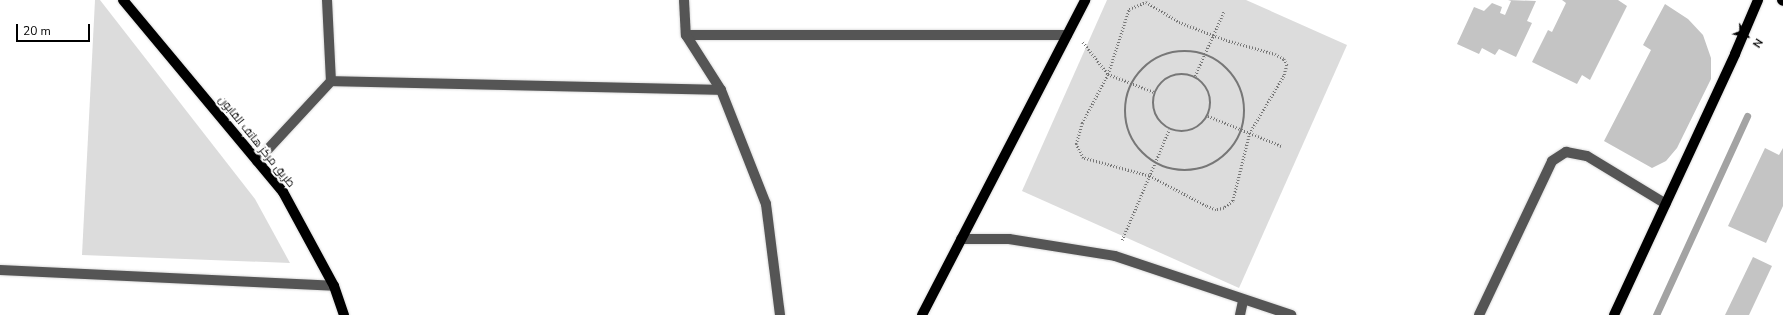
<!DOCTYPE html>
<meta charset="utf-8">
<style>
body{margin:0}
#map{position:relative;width:1783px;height:315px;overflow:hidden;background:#fff;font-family:"Nunito Sans",Cairo,sans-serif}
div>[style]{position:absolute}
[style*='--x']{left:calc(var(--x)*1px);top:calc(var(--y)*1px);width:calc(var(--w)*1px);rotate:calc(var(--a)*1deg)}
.green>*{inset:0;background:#dcdcdc}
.stream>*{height:7px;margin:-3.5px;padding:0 3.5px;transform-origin:3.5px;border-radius:3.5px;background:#a3a3a3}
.building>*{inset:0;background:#c4c4c4}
.path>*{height:2.5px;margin-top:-1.25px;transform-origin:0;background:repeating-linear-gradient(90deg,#777 0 1px,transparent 0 3px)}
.path>.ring{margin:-1.25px;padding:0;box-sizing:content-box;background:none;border:2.5px solid #777;border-radius:50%}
.roads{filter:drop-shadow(0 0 1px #dbdbdb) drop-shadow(0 0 1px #dbdbdb)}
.minor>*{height:10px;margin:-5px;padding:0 5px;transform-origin:5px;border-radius:5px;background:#555}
.major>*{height:10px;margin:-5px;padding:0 5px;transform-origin:5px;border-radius:5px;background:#000}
span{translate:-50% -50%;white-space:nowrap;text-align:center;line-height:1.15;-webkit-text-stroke:4px #fff;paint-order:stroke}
.street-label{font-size:11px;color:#000}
.north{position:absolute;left:1727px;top:16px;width:40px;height:40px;-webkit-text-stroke:3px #fff;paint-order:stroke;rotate:123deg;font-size:11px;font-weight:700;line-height:16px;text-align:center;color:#000}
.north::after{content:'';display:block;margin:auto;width:14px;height:18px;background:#000;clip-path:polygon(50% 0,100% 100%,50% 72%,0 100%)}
.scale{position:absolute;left:16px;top:24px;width:74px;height:18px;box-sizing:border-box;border:2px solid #000;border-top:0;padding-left:5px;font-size:12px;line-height:14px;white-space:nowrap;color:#000;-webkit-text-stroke:3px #fff;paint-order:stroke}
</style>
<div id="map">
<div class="green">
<i style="clip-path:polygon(95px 0,100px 0,255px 199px,290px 263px,82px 255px)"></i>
<i style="clip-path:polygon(1107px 0,1246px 0,1347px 45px,1239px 288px,1022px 191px)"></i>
</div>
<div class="stream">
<i style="--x:1656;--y:315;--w:219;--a:-65.4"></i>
</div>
<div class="building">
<i style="clip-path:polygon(1508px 0,1536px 1px,1527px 21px,1532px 23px,1516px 57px,1499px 49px,1495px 55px,1482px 48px,1479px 54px,1457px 44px,1474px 7px,1484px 11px,1492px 3px,1502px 7px,1500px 13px,1505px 15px,1511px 1px)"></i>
<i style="clip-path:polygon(1562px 0,1618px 0,1627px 6px,1590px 80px,1582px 75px,1577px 84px,1532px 62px,1548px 30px,1552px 32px,1566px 3px)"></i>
<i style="clip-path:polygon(1665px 4px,1688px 19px,1703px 35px,1711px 58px,1711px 79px,1677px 148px,1666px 161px,1652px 168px,1604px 141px,1651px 50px,1643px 45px)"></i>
<i style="clip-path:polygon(1765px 148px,1779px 155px,1783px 148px,1783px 206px,1766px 243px,1728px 226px)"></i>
<i style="clip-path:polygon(1753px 257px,1772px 266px,1749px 315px,1725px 315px)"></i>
</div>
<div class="path">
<i style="--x:1146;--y:2;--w:39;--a:31"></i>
<i style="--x:1179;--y:22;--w:50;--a:21"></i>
<i style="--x:1226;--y:40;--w:51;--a:15.9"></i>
<i style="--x:1275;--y:54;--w:10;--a:29"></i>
<i style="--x:1284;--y:59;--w:7;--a:63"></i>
<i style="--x:1287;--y:65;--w:11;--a:105"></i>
<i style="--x:1284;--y:76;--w:66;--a:120.8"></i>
<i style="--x:1250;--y:133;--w:70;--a:104"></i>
<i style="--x:1233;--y:201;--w:11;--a:142"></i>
<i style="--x:1224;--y:208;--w:8;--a:166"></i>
<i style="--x:1216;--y:210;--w:11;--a:-158"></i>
<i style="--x:1206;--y:206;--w:64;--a:-152.2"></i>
<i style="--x:1149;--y:176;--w:68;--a:-164.7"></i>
<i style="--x:1083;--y:158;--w:16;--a:-117"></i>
<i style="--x:1076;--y:144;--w:22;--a:-74"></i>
<i style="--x:1082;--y:123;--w:55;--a:-62"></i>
<i style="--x:1108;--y:74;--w:68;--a:-72.1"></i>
<i style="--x:1129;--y:9;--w:18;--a:-22"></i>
<i style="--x:1083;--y:42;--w:41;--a:52"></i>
<i style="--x:1108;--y:74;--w:49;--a:21.4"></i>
<i class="ring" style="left:1125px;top:51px;width:117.5px;height:117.5px"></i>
<i class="ring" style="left:1153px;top:74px;width:55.5px;height:55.5px"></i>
<i style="--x:1195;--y:76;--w:71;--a:-66"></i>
<i style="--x:1208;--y:116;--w:80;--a:22.1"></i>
<i style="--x:1122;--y:240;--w:120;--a:-66.9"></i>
</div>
<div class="roads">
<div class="minor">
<i style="--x:327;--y:0;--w:81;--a:87.2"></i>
<i style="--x:684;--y:0;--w:35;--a:87"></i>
<i style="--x:686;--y:35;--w:381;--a:0"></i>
<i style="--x:686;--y:35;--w:65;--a:57.5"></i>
<i style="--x:721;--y:90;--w:123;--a:68.5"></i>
<i style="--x:766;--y:204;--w:112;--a:82.8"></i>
<i style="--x:257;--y:161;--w:109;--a:-47.2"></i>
<i style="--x:331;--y:81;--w:390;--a:1.3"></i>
<i style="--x:961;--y:239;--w:48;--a:0"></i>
<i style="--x:1009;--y:239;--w:107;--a:9.1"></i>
<i style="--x:1115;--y:256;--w:186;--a:18.5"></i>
<i style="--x:0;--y:270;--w:334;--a:2.7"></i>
<i style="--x:1240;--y:315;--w:14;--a:-78"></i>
<i style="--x:1479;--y:315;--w:170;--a:-64.6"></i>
<i style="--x:1552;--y:161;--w:17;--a:-33"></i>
<i style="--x:1566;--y:152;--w:21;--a:11"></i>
<i style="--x:1587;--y:156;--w:92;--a:31.3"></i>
</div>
<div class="major">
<i style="--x:123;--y:0;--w:250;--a:50.2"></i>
<i style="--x:283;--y:192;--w:107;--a:61.5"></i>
<i style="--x:334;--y:286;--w:31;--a:71"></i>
<i style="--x:1782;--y:0;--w:1;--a:45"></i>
<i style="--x:922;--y:315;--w:355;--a:-62.6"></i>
<i style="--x:1614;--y:315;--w:288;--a:-65.1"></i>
<i style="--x:1735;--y:54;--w:59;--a:-66.9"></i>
</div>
</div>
<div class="street-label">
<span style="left:256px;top:142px;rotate:51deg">طريق مركز هاتف القابون</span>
</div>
<div class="north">N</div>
<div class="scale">20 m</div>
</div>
